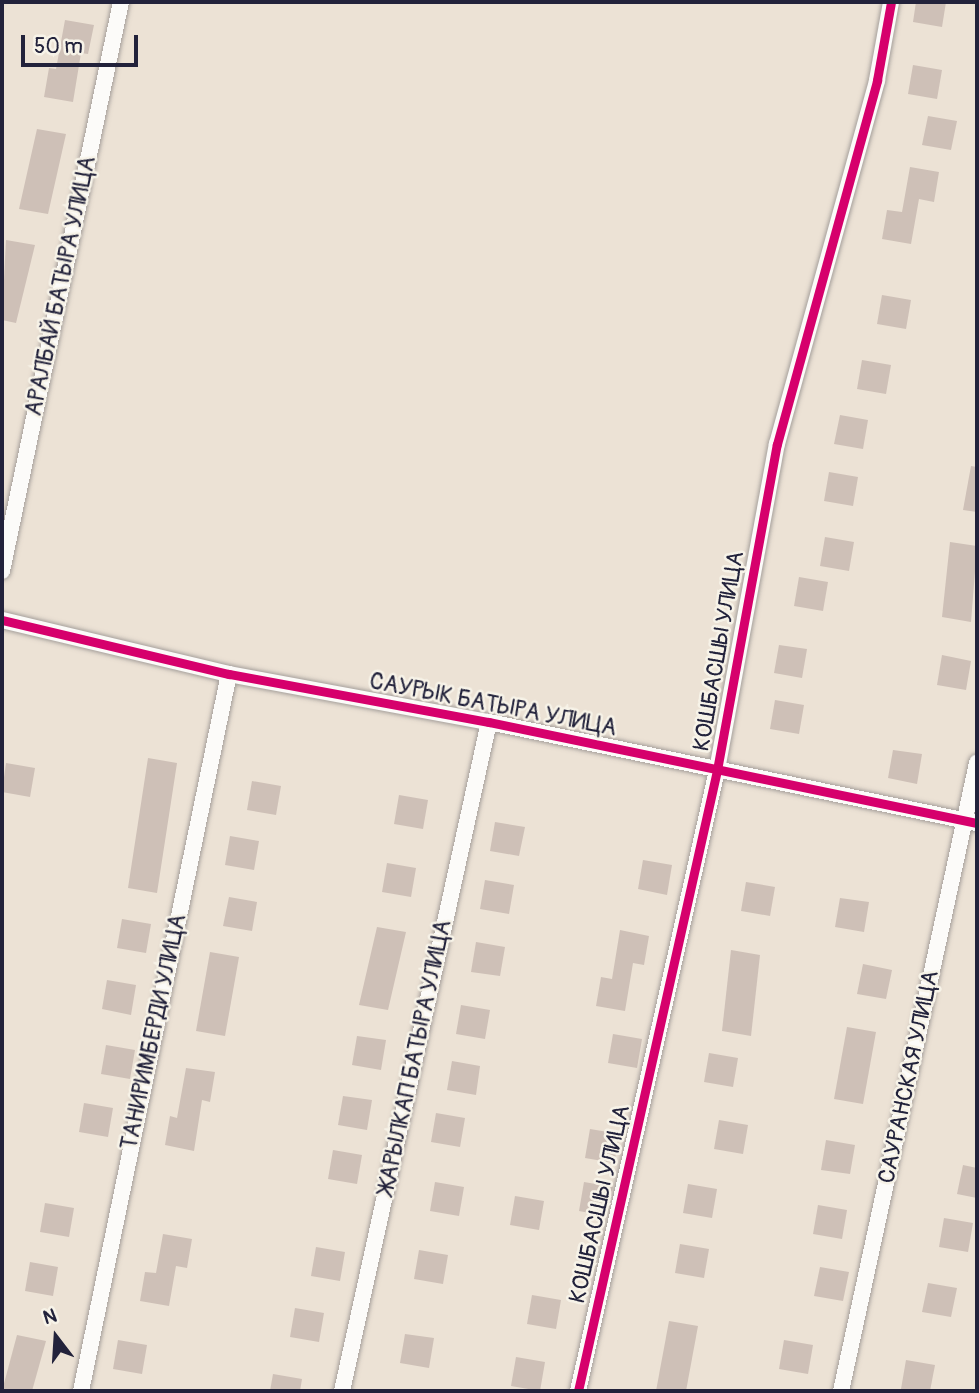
<!DOCTYPE html>
<meta charset="utf-8">
<style>
body{margin:0}
#map{position:relative;width:979px;height:1393px;overflow:hidden;background:#ece2d5;font-family:Pangolin,sans-serif}
div>[style]{position:absolute}
[style*='--x']{left:calc(var(--x)*1px);top:calc(var(--y)*1px);width:calc(var(--w)*1px);rotate:calc(var(--a)*1deg)}
.building>*{inset:0;background:#cec0b7}
.roads{filter:drop-shadow(0 0 2px #a59f9b) drop-shadow(0 0 2px #a59f9b)}
.minor>*{height:16px;margin:-8px;padding:0 8px;transform-origin:8px;border-radius:8px;background:#fcfbf9}
.cycleway>*{height:9px;margin:-4.5px;padding:0 4.5px;transform-origin:4.5px;border-radius:4.5px;background:#d6006c}
span{translate:-50% -50%;white-space:nowrap;text-align:center;line-height:1.15;-webkit-text-stroke:5px #f7f3e8;paint-order:stroke}
.street-label{font-size:23px;color:#22223b}
.frame{position:absolute;inset:0;border:4px solid #22223b;pointer-events:none}
.north{position:absolute;left:21px;top:1302px;width:70px;height:70px;-webkit-text-stroke:5px #f7f3e8;paint-order:stroke;rotate:343deg;font-size:19px;font-weight:700;line-height:28px;text-align:center;color:#22223b}
.north::after{content:'';display:block;margin:auto;width:24px;height:32px;background:#22223b;clip-path:polygon(50% 0,100% 100%,50% 72%,0 100%)}
.scale{position:absolute;left:21px;top:35px;width:117px;height:32px;box-sizing:border-box;border:4px solid #22223b;border-top:0;padding-left:9px;font-size:21px;line-height:24px;white-space:nowrap;color:#22223b;-webkit-text-stroke:5px #f7f3e8;paint-order:stroke}
</style>
<div id="map">
<div class="building">
<i style="clip-path:polygon(916px 2px,946px 2px,942px 27px,913px 22px)"></i>
<i style="clip-path:polygon(65px 20px,94px 25px,88px 54px,81px 53px,73px 102px,44px 97px,49px 68px,56px 69px)"></i>
<i style="clip-path:polygon(913px 65px,942px 70px,937px 99px,908px 94px)"></i>
<i style="clip-path:polygon(928px 116px,957px 121px,951px 150px,922px 145px)"></i>
<i style="clip-path:polygon(37px 129px,66px 134px,48px 214px,19px 209px)"></i>
<i style="clip-path:polygon(910px 167px,939px 172px,934px 202px,919px 199px,911px 244px,882px 239px,887px 210px,902px 212px)"></i>
<i style="clip-path:polygon(6px 240px,35px 245px,16px 323px,2px 320px)"></i>
<i style="clip-path:polygon(882px 295px,911px 300px,906px 329px,877px 324px)"></i>
<i style="clip-path:polygon(862px 360px,891px 365px,886px 394px,857px 389px)"></i>
<i style="clip-path:polygon(840px 415px,868px 420px,863px 449px,834px 444px)"></i>
<i style="clip-path:polygon(971px 466px,977px 467px,977px 512px,963px 510px)"></i>
<i style="clip-path:polygon(829px 472px,858px 477px,853px 506px,824px 501px)"></i>
<i style="clip-path:polygon(825px 537px,854px 542px,849px 571px,820px 566px)"></i>
<i style="clip-path:polygon(950px 542px,977px 546px,971px 622px,942px 617px)"></i>
<i style="clip-path:polygon(799px 577px,828px 582px,823px 611px,794px 606px)"></i>
<i style="clip-path:polygon(779px 645px,807px 649px,802px 678px,774px 673px)"></i>
<i style="clip-path:polygon(942px 655px,971px 661px,966px 690px,937px 685px)"></i>
<i style="clip-path:polygon(775px 700px,804px 705px,799px 734px,770px 729px)"></i>
<i style="clip-path:polygon(893px 750px,922px 754px,917px 784px,888px 778px)"></i>
<i style="clip-path:polygon(148px 758px,177px 763px,157px 893px,128px 888px)"></i>
<i style="clip-path:polygon(6px 763px,35px 768px,30px 797px,2px 792px)"></i>
<i style="clip-path:polygon(252px 781px,281px 786px,276px 815px,247px 810px)"></i>
<i style="clip-path:polygon(399px 795px,428px 800px,423px 829px,394px 824px)"></i>
<i style="clip-path:polygon(495px 822px,525px 827px,519px 856px,490px 851px)"></i>
<i style="clip-path:polygon(230px 836px,259px 841px,254px 870px,225px 865px)"></i>
<i style="clip-path:polygon(643px 860px,672px 865px,667px 895px,638px 889px)"></i>
<i style="clip-path:polygon(387px 863px,416px 868px,411px 897px,382px 892px)"></i>
<i style="clip-path:polygon(485px 880px,514px 885px,509px 914px,480px 909px)"></i>
<i style="clip-path:polygon(746px 882px,775px 887px,770px 916px,741px 911px)"></i>
<i style="clip-path:polygon(229px 897px,257px 902px,252px 931px,223px 926px)"></i>
<i style="clip-path:polygon(840px 898px,869px 902px,864px 932px,835px 927px)"></i>
<i style="clip-path:polygon(122px 919px,151px 924px,146px 953px,117px 948px)"></i>
<i style="clip-path:polygon(377px 927px,406px 932px,388px 1010px,359px 1005px)"></i>
<i style="clip-path:polygon(620px 930px,649px 936px,644px 965px,633px 963px,625px 1011px,596px 1006px,601px 977px,612px 979px)"></i>
<i style="clip-path:polygon(476px 942px,505px 947px,500px 976px,471px 972px)"></i>
<i style="clip-path:polygon(731px 950px,760px 955px,751px 1036px,722px 1031px)"></i>
<i style="clip-path:polygon(210px 952px,239px 957px,225px 1036px,196px 1031px)"></i>
<i style="clip-path:polygon(863px 964px,892px 970px,886px 999px,857px 994px)"></i>
<i style="clip-path:polygon(107px 980px,136px 985px,131px 1015px,102px 1009px)"></i>
<i style="clip-path:polygon(461px 1005px,490px 1010px,485px 1039px,456px 1034px)"></i>
<i style="clip-path:polygon(847px 1027px,876px 1032px,863px 1104px,834px 1099px)"></i>
<i style="clip-path:polygon(613px 1034px,642px 1039px,637px 1068px,608px 1063px)"></i>
<i style="clip-path:polygon(357px 1036px,386px 1040px,381px 1070px,352px 1065px)"></i>
<i style="clip-path:polygon(106px 1045px,135px 1050px,130px 1079px,101px 1074px)"></i>
<i style="clip-path:polygon(709px 1053px,738px 1058px,733px 1087px,704px 1082px)"></i>
<i style="clip-path:polygon(452px 1061px,480px 1066px,476px 1095px,447px 1090px)"></i>
<i style="clip-path:polygon(186px 1068px,215px 1072px,210px 1102px,202px 1100px,194px 1151px,165px 1145px,170px 1116px,177px 1118px)"></i>
<i style="clip-path:polygon(343px 1096px,372px 1100px,367px 1130px,338px 1125px)"></i>
<i style="clip-path:polygon(84px 1103px,113px 1108px,108px 1137px,79px 1132px)"></i>
<i style="clip-path:polygon(436px 1113px,465px 1118px,460px 1147px,431px 1142px)"></i>
<i style="clip-path:polygon(719px 1120px,748px 1125px,743px 1154px,714px 1149px)"></i>
<i style="clip-path:polygon(590px 1129px,620px 1134px,614px 1163px,585px 1158px)"></i>
<i style="clip-path:polygon(826px 1140px,855px 1145px,850px 1174px,821px 1170px)"></i>
<i style="clip-path:polygon(333px 1150px,362px 1155px,357px 1184px,328px 1179px)"></i>
<i style="clip-path:polygon(963px 1165px,977px 1168px,977px 1198px,957px 1194px)"></i>
<i style="clip-path:polygon(435px 1182px,464px 1187px,459px 1216px,430px 1211px)"></i>
<i style="clip-path:polygon(584px 1182px,613px 1187px,606px 1216px,579px 1211px)"></i>
<i style="clip-path:polygon(688px 1184px,717px 1189px,712px 1218px,683px 1213px)"></i>
<i style="clip-path:polygon(515px 1196px,544px 1201px,539px 1230px,510px 1225px)"></i>
<i style="clip-path:polygon(45px 1203px,74px 1208px,69px 1237px,40px 1232px)"></i>
<i style="clip-path:polygon(818px 1205px,847px 1210px,842px 1239px,813px 1234px)"></i>
<i style="clip-path:polygon(944px 1218px,973px 1223px,968px 1252px,939px 1247px)"></i>
<i style="clip-path:polygon(163px 1234px,192px 1239px,187px 1268px,176px 1266px,169px 1306px,140px 1301px,145px 1272px,156px 1273px)"></i>
<i style="clip-path:polygon(680px 1244px,709px 1249px,704px 1278px,675px 1273px)"></i>
<i style="clip-path:polygon(316px 1247px,345px 1252px,340px 1281px,311px 1276px)"></i>
<i style="clip-path:polygon(419px 1250px,448px 1255px,443px 1284px,414px 1279px)"></i>
<i style="clip-path:polygon(30px 1262px,58px 1267px,53px 1296px,25px 1291px)"></i>
<i style="clip-path:polygon(820px 1267px,849px 1272px,843px 1301px,814px 1296px)"></i>
<i style="clip-path:polygon(928px 1283px,957px 1288px,951px 1317px,922px 1312px)"></i>
<i style="clip-path:polygon(532px 1295px,561px 1300px,556px 1329px,527px 1324px)"></i>
<i style="clip-path:polygon(295px 1308px,324px 1313px,319px 1342px,290px 1337px)"></i>
<i style="clip-path:polygon(669px 1321px,698px 1326px,686px 1391px,656px 1391px)"></i>
<i style="clip-path:polygon(405px 1334px,434px 1338px,429px 1368px,400px 1363px)"></i>
<i style="clip-path:polygon(17px 1335px,46px 1341px,32px 1391px,2px 1391px)"></i>
<i style="clip-path:polygon(118px 1340px,147px 1345px,142px 1374px,113px 1369px)"></i>
<i style="clip-path:polygon(784px 1340px,813px 1345px,808px 1374px,779px 1369px)"></i>
<i style="clip-path:polygon(516px 1357px,545px 1362px,540px 1391px,511px 1386px)"></i>
<i style="clip-path:polygon(906px 1360px,935px 1365px,930px 1391px,901px 1389px)"></i>
<i style="clip-path:polygon(273px 1374px,302px 1379px,300px 1391px,270px 1391px)"></i>
</div>
<div class="roads">
<div class="minor">
<i style="--x:2;--y:571;--w:581;--a:-78.19"></i>
<i style="--x:2;--y:620;--w:233;--a:13.4"></i>
<i style="--x:229;--y:674;--w:264;--a:10.5"></i>
<i style="--x:489;--y:722;--w:498;--a:11.7"></i>
<i style="--x:81;--y:1391;--w:732;--a:-78.34"></i>
<i style="--x:342;--y:1391;--w:685;--a:-77.61"></i>
<i style="--x:578;--y:1391;--w:636;--a:-77.38"></i>
<i style="--x:717;--y:770;--w:331;--a:-79.6"></i>
<i style="--x:777;--y:444;--w:377;--a:-74.6"></i>
<i style="--x:877;--y:80;--w:79;--a:-79.8"></i>
<i style="--x:841;--y:1391;--w:643;--a:-77.78"></i>
</div>
</div>
<div class="cycleway">
<i style="--x:2;--y:620;--w:233;--a:13.4"></i>
<i style="--x:229;--y:674;--w:264;--a:10.5"></i>
<i style="--x:489;--y:722;--w:498;--a:11.7"></i>
<i style="--x:578;--y:1391;--w:636;--a:-77.38"></i>
<i style="--x:717;--y:770;--w:331;--a:-79.6"></i>
<i style="--x:777;--y:444;--w:377;--a:-74.6"></i>
<i style="--x:877;--y:80;--w:79;--a:-79.8"></i>
</div>
<div class="street-label">
<span style="left:61px;top:286px;rotate:-78deg">АРАЛБАЙ БАТЫРА УЛИЦА</span>
<span style="left:719px;top:651px;rotate:-80deg">КОШБАСШЫ УЛИЦА</span>
<span style="left:493px;top:705px;rotate:11deg">САУРЫК БАТЫРА УЛИЦА</span>
<span style="left:154px;top:1032px;rotate:-78deg">ТАНИРИМБЕРДИ УЛИЦА</span>
<span style="left:415px;top:1057px;rotate:-78deg">ЖАРЫЛКАП БАТЫРА УЛИЦА</span>
<span style="left:909px;top:1077px;rotate:-78deg">САУРАНСКАЯ УЛИЦА</span>
<span style="left:600px;top:1204px;rotate:-77deg">КОШБАСШЫ УЛИЦА</span>
</div>
<div class="frame"></div>
<div class="north">N</div>
<div class="scale">50 m</div>
</div>
